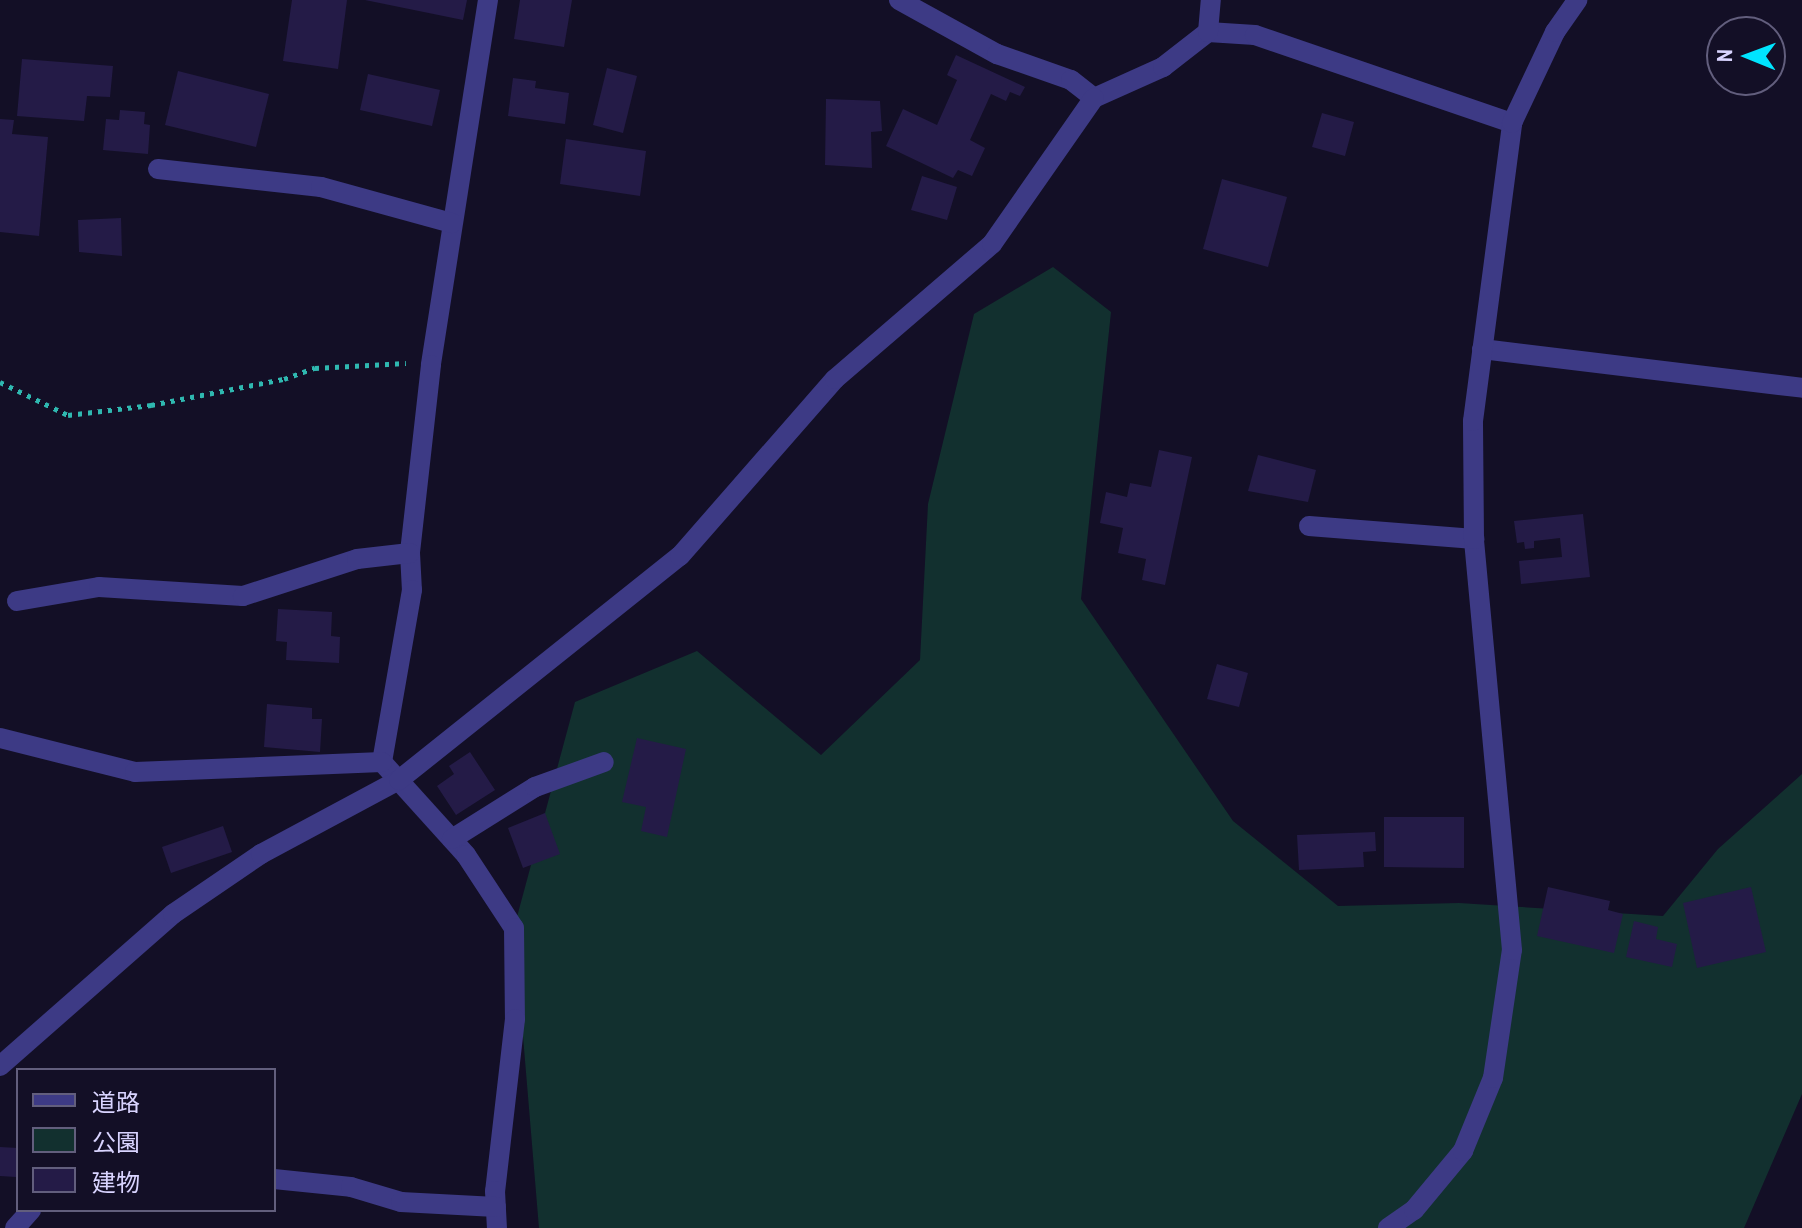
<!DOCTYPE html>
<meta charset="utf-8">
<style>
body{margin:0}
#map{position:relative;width:1802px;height:1228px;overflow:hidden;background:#130f26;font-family:"Archivo Narrow","Noto Sans JP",sans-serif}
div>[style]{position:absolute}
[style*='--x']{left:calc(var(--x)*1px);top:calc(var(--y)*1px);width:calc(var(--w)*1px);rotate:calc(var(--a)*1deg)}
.green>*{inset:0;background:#12302f}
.building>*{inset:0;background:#241b47}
.path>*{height:5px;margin-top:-2.5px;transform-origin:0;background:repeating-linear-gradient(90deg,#2fb8b0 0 4px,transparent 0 10px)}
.minor>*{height:20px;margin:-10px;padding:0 10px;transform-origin:10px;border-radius:10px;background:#3d3a85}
span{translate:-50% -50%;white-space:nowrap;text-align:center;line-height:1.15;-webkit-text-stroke:6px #130f26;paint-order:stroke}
.legend{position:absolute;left:16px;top:1068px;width:260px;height:144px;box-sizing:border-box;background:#130f26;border:2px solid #625e7d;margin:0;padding:10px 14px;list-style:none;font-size:24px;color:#d9d4ff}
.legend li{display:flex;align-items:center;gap:16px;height:40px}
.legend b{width:40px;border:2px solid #625e7d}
.north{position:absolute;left:1706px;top:16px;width:80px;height:80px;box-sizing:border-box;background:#130f26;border:2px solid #625e7d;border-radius:50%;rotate:271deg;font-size:22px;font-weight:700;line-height:32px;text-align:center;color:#d9d4ff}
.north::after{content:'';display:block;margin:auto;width:28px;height:36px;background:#00e5ff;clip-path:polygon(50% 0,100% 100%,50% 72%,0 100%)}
</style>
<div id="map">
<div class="green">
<i style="clip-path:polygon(1053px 267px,1111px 312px,1081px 599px,1233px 821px,1338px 906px,1459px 903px,1663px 916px,1718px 849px,1802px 774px,1802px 1094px,1744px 1228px,539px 1228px,514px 928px,575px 702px,697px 651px,821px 755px,920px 660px,928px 504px,974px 314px)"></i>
</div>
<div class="building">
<i style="clip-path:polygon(292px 0,347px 0,338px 69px,283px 61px)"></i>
<i style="clip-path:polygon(365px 0,467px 0,463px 20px)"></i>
<i style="clip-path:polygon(520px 0,572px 0,564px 47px,514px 39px)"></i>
<i style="clip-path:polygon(956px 55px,1025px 87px,1020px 96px,1010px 92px,1006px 101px,991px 94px,970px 140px,985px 148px,972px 176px,958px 170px,953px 178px,886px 146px,903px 109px,937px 125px,957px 80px,947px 75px)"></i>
<i style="clip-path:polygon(22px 59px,113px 66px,110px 97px,87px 96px,84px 121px,17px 116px)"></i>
<i style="clip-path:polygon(607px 68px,637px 76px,623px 133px,593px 125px)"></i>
<i style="clip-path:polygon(178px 71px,269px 94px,256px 147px,165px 125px)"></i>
<i style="clip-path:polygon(368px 74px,440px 90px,432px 126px,360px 110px)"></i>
<i style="clip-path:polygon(513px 78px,536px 81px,535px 88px,569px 93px,565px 124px,508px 116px)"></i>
<i style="clip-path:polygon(826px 99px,880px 101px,882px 131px,871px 132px,872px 168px,825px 165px)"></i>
<i style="clip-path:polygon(120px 110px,145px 112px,144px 124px,150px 125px,148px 154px,103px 150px,106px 119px,119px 120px)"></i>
<i style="clip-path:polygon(1322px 113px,1354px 122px,1345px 156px,1312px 147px)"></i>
<i style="clip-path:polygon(0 119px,14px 120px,12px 134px,48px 137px,39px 236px,0 232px)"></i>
<i style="clip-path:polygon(566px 139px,646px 151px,640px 196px,560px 184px)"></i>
<i style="clip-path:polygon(922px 176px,957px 187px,947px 220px,911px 210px)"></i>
<i style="clip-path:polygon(1222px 179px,1287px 197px,1268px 267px,1203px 249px)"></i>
<i style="clip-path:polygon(121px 218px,122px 256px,79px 252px,78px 220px)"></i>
<i style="clip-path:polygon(1159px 450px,1192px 457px,1165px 585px,1142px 580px,1146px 559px,1118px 553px,1123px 528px,1100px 523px,1106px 492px,1127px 497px,1130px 483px,1151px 487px)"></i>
<i style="clip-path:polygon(1258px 455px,1316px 470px,1308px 502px,1248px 491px)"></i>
<i style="clip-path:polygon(1583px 514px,1590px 577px,1521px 584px,1519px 561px,1562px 557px,1560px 538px,1534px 541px,1534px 548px,1525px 549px,1524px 542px,1517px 543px,1514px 521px)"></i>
<i style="clip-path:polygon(278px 609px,332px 612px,331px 636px,340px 637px,339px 663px,286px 660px,287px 642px,276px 641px)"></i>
<i style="clip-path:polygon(1217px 664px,1248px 673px,1239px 707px,1207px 699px)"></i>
<i style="clip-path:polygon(267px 704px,312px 708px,312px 719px,322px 719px,320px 752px,264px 747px)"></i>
<i style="clip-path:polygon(637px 738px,686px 749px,667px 837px,641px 831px,646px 807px,622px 802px)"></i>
<i style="clip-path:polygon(470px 752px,495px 790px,456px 815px,437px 786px,454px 774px,449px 766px)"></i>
<i style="clip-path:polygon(545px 813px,560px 854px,523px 868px,508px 828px)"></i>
<i style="clip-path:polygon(1384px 817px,1464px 817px,1464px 868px,1384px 867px)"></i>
<i style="clip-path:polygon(223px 826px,232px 852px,171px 873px,162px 847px)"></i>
<i style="clip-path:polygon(1375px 832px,1376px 851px,1363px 852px,1364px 867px,1299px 870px,1297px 835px)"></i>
<i style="clip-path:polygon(1548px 887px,1610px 901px,1608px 910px,1623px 914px,1614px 953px,1537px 936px)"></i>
<i style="clip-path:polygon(1751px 887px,1766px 952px,1697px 968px,1683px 903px)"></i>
<i style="clip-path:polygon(1634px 921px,1658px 927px,1656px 939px,1677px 944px,1672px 967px,1626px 957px)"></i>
<i style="clip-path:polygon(0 1147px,18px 1148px,16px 1177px,0 1176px)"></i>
</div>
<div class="path">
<i style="--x:0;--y:382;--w:76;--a:25.9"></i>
<i style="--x:68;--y:415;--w:84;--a:-6.9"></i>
<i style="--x:151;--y:405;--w:136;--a:-11.1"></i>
<i style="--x:284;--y:379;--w:33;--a:-20"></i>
<i style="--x:315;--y:368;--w:91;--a:-3.1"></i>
</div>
<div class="minor">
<i style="--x:488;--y:0;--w:369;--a:98.9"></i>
<i style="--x:431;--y:365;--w:189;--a:96.4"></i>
<i style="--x:410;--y:553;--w:37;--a:87"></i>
<i style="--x:412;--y:590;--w:175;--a:99.9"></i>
<i style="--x:382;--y:762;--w:125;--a:47.9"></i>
<i style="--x:466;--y:855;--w:87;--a:56.7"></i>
<i style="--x:514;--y:928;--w:91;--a:89.4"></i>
<i style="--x:515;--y:1019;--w:173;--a:96.6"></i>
<i style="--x:495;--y:1191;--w:37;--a:87"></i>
<i style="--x:899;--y:0;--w:112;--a:28.9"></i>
<i style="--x:997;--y:54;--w:78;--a:19.4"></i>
<i style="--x:1071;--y:80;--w:29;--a:38"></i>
<i style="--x:1094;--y:98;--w:76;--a:-24.2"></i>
<i style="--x:1163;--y:67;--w:57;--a:-37.9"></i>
<i style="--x:1208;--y:32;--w:47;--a:3.7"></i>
<i style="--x:1255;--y:35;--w:272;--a:18.9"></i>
<i style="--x:1208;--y:32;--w:32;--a:-85"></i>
<i style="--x:158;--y:169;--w:164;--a:6.3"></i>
<i style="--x:321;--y:187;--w:136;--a:15.4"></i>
<i style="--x:1482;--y:349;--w:322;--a:6.9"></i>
<i style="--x:1309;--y:526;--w:166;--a:4.5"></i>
<i style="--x:17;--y:601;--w:83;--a:-9.7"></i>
<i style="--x:99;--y:587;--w:144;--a:3.6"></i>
<i style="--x:243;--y:596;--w:120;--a:-18"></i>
<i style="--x:357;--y:559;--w:53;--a:-6.5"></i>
<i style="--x:0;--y:738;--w:139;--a:14.1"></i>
<i style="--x:135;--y:772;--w:247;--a:-2.3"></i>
<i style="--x:452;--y:839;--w:98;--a:-32.1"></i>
<i style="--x:535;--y:787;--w:73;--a:-19.9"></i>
<i style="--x:0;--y:1066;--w:230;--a:-41.3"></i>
<i style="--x:173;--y:914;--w:107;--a:-34.3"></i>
<i style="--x:261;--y:854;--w:157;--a:-28.2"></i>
<i style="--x:399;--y:780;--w:359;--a:-38.6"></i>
<i style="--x:680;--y:556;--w:235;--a:-48.8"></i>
<i style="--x:835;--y:379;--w:207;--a:-40.7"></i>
<i style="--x:992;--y:244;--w:178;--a:-55.1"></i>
<i style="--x:274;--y:1179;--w:77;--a:5.9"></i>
<i style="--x:351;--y:1187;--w:52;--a:16.7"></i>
<i style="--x:401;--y:1202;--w:95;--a:3"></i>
<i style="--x:15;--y:1228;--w:24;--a:-48"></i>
<i style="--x:1388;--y:1228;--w:32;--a:-35"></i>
<i style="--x:1414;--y:1210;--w:77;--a:-50.3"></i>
<i style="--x:1463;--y:1151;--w:79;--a:-67.7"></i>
<i style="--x:1493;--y:1078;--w:129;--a:-81.6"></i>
<i style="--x:1512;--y:950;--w:413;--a:-95.3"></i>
<i style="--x:1474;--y:539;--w:118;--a:-90.5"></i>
<i style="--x:1473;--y:421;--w:301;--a:-82.5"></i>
<i style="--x:1512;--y:123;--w:101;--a:-64.7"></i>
<i style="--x:1555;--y:32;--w:39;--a:-55"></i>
</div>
<ul class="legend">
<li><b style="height:10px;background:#3d3a85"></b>道路</li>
<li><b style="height:22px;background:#12302f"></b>公園</li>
<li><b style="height:22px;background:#241b47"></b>建物</li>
</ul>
<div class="north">N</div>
</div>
